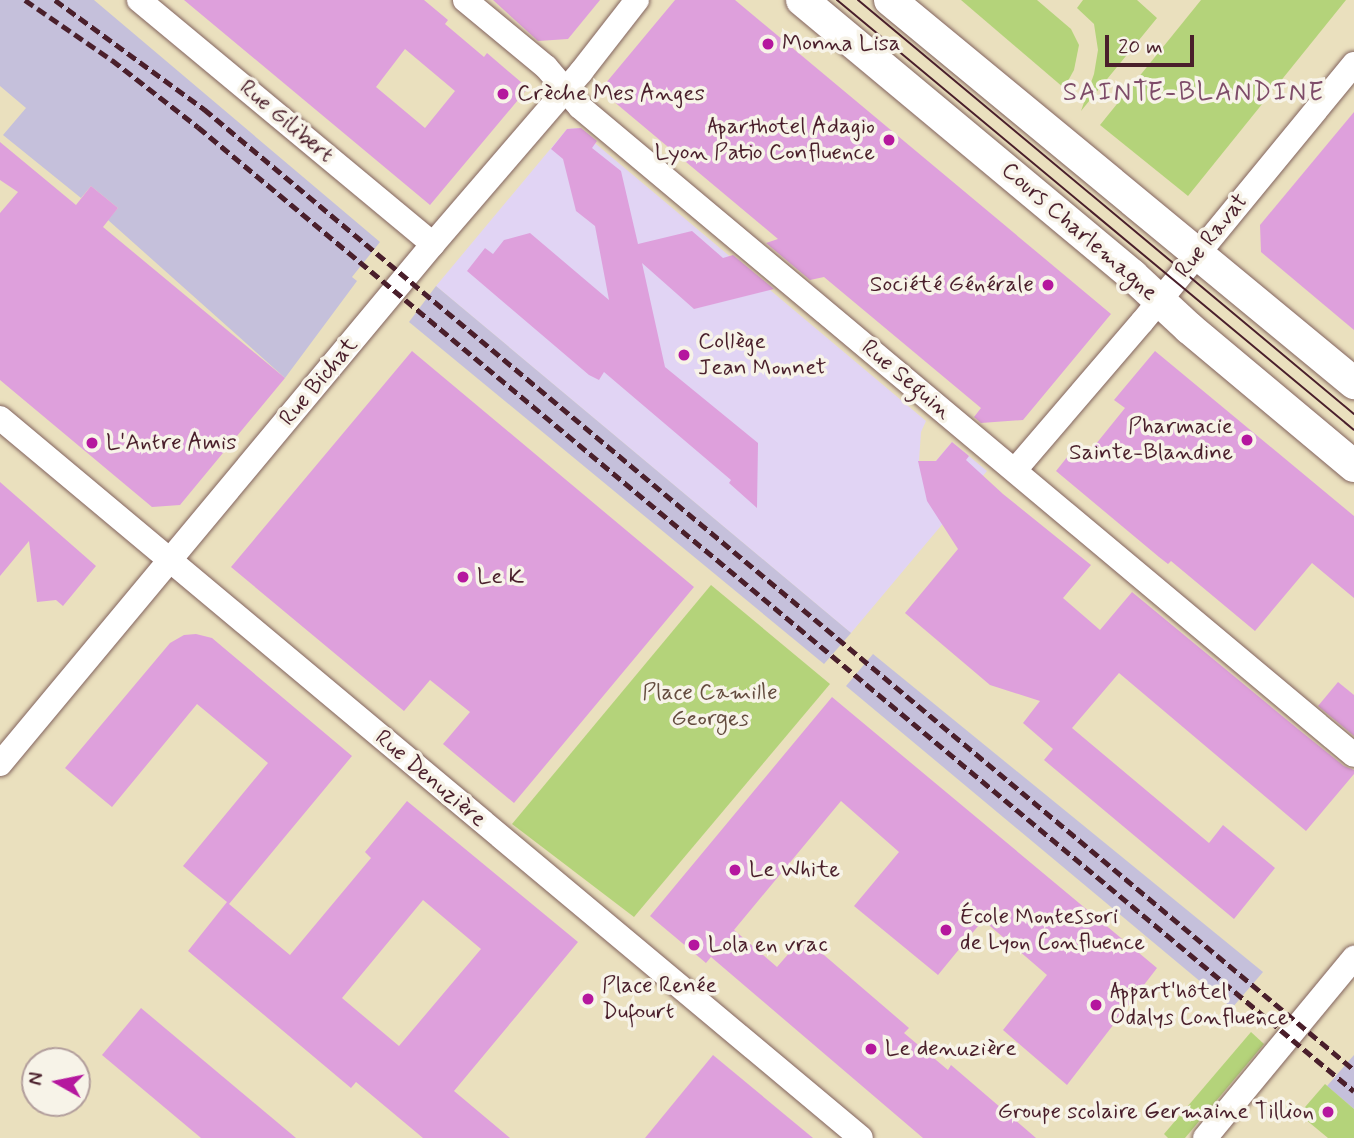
<!DOCTYPE html>
<meta charset="utf-8">
<style>
body{margin:0}
#map{position:relative;width:1354px;height:1138px;overflow:hidden;background:#eae0be;font-family:Mynerve,sans-serif}
div>[style]{position:absolute}
[style*='--x']{left:calc(var(--x)*1px);top:calc(var(--y)*1px);width:calc(var(--w)*1px);rotate:calc(var(--a)*1deg)}
.built>*{inset:0;background:#e1d4f4}
.industrial>*{inset:0;background:#c5c0db}
.green>*{inset:0;background:#b4d37a}
.building>*{inset:0;background:#dea0dc}
.roads{filter:drop-shadow(0 0 2px #82635e) drop-shadow(0 0 2px #82635e)}
.minor>*{height:24px;margin:-12px;padding:0 12px;transform-origin:12px;border-radius:12px;background:#fff}
.tertiary>*{height:32px;margin:-16px;padding:0 16px;transform-origin:16px;border-radius:16px;background:#fff}
.tram>*{height:2px;margin:-1px;padding:0 1px;transform-origin:1px;border-radius:1px;background:#4a1f2b}
.rail>*{height:5px;margin-top:-2.5px;transform-origin:0;background:repeating-linear-gradient(90deg,#4a1f2b 0 10px,transparent 0 15px)}
.dots>*{width:19px;height:19px;translate:-50% -50%;box-sizing:border-box;border:4px solid #f7f3e8;border-radius:50%}
span{translate:-50% -50%;white-space:nowrap;text-align:center;line-height:1.15;-webkit-text-stroke:7px #f7f3e8;paint-order:stroke}
.poi-label{font-size:23px;color:#4a1f2b}
.left{translate:0 -50%;text-align:left}
.right{translate:-100% -50%;text-align:right}
.street-label{font-size:23px;color:#4a1f2b}
.park-label{font-size:23px;color:#644c3f}
.quarter-label{font-size:26px;color:#7e4c69;letter-spacing:2px}
.north{position:absolute;left:21px;top:1047px;width:70px;height:70px;box-sizing:border-box;background:#f7f3e8;border:2px solid #b29e9c;border-radius:50%;rotate:279deg;font-size:19px;font-weight:700;line-height:28px;text-align:center;color:#4a1f2b}
.north::after{content:'';display:block;margin:auto;width:24px;height:32px;background:#b5179e;clip-path:polygon(50% 0,100% 100%,50% 72%,0 100%)}
.scale{position:absolute;left:1105px;top:35px;width:89px;height:32px;box-sizing:border-box;border:4px solid #4a1f2b;border-top:0;padding-left:9px;font-size:21px;line-height:24px;white-space:nowrap;color:#4a1f2b;-webkit-text-stroke:5px #f7f3e8;paint-order:stroke}
</style>
<div id="map">
<div class="built">
<i style="clip-path:polygon(577px 128px,926px 421px,921px 432px,919px 461px,936px 461px,952px 442px,987px 471px,851px 633px,436px 286px,567px 129px)"></i>
</div>
<div class="industrial">
<i style="clip-path:polygon(0 0,94px 0,380px 242px,352px 277px,357px 281px,285px 378px,108px 220px,118px 208px,91px 186px,81px 198px,3px 135px,26px 108px,0 86px)"></i>
<i style="clip-path:polygon(436px 286px,851px 633px,824px 664px,409px 322px)"></i>
<i style="clip-path:polygon(873px 654px,1263px 972px,1232px 1008px,846px 686px)"></i>
<i style="clip-path:polygon(1354px 1055px,1354px 1109px,1327px 1086px)"></i>
</div>
<div class="green">
<i style="clip-path:polygon(961px 0,1037px 0,1071px 29px,1079px 45px,1074px 70px,1064px 88px)"></i>
<i style="clip-path:polygon(1083px 0,1137px 0,1157px 18px,1081px 111px,1094px 74px,1098px 50px,1094px 24px,1077px 8px)"></i>
<i style="clip-path:polygon(1201px 0,1346px 0,1188px 196px,1100px 125px)"></i>
<i style="clip-path:polygon(711px 585px,830px 684px,634px 917px,512px 824px)"></i>
<i style="clip-path:polygon(1251px 1032px,1264px 1044px,1185px 1138px,1168px 1138px,1164px 1134px)"></i>
<i style="clip-path:polygon(1325px 1084px,1354px 1109px,1354px 1138px,1328px 1138px,1299px 1114px)"></i>
</div>
<div class="building">
<i style="clip-path:polygon(evenodd,184px 0,424px 0,448px 20px,445px 24px,484px 57px,487px 53px,528px 88px,430px 205px,184px 0,405px 49px,455px 91px,425px 128px,376px 87px,405px 49px)"></i>
<i style="clip-path:polygon(493px 0,600px 0,568px 39px,538px 41px)"></i>
<i style="clip-path:polygon(675px 0,735px 0,1111px 314px,1023px 420px,981px 423px,974px 417px,981px 408px,824px 277px,810px 280px,766px 243px,778px 239px,600px 90px)"></i>
<i style="clip-path:polygon(1354px 112px,1354px 330px,1261px 252px,1260px 225px)"></i>
<i style="clip-path:polygon(581px 128px,597px 141px,592px 148px,621px 171px,638px 244px,692px 231px,723px 258px,733px 255px,774px 289px,694px 309px,642px 263px,665px 367px,758px 443px,757px 508px,729px 483px,731px 480px,604px 372px,599px 380px,589px 375px,467px 271px,485px 248px,493px 254px,504px 240px,530px 233px,609px 300px,595px 226px,576px 211px,563px 159px,551px 149px,567px 129px)"></i>
<i style="clip-path:polygon(0 142px,76px 205px,91px 186px,118px 208px,103px 227px,285px 378px,180px 505px,152px 507px,0 380px,0 213px,18px 192px,0 180px)"></i>
<i style="clip-path:polygon(412px 351px,694px 587px,514px 803px,443px 744px,470px 712px,430px 680px,404px 711px,231px 567px)"></i>
<i style="clip-path:polygon(1155px 351px,1354px 516px,1354px 598px,1312px 563px,1255px 631px,1171px 561px,1168px 564px,1159px 557px,1056px 471px,1072px 451px,1083px 460px,1125px 408px,1114px 400px)"></i>
<i style="clip-path:polygon(952px 442px,969px 456px,966px 460px,1003px 494px,1091px 565px,1063px 598px,1100px 630px,1132px 592px,1298px 729px,1344px 766px,1354px 770px,1354px 774px,1306px 831px,1119px 673px,1072px 728px,1209px 843px,1223px 825px,1275px 868px,1234px 919px,1044px 760px,1053px 749px,1023px 723px,1040px 701px,990px 685px,905px 613px,958px 549px,927px 501px,918px 461px,936px 461px)"></i>
<i style="clip-path:polygon(0 482px,96px 566px,63px 606px,56px 600px,37px 602px,29px 541px,0 576px)"></i>
<i style="clip-path:polygon(evenodd,196px 634px,212px 638px,352px 756px,229px 904px,290px 955px,371px 858px,365px 852px,407px 801px,578px 942px,454px 1091px,510px 1138px,423px 1138px,356px 1082px,351px 1088px,188px 951px,227px 902px,183px 866px,268px 763px,197px 704px,112px 807px,65px 768px,170px 643px,184px 635px,196px 634px,423px 900px,481px 949px,399px 1046px,342px 998px,423px 900px)"></i>
<i style="clip-path:polygon(1338px 682px,1354px 695px,1354px 736px,1318px 706px)"></i>
<i style="clip-path:polygon(832px 697px,1157px 968px,1067px 1085px,1003px 1030px,1047px 975px,983px 920px,938px 975px,854px 906px,899px 852px,841px 801px,734px 930px,777px 967px,803px 937px,909px 1028px,904px 1033px,948px 1070px,951px 1065px,1036px 1138px,923px 1138px,711px 957px,706px 963px,650px 916px)"></i>
<i style="clip-path:polygon(141px 1008px,296px 1138px,201px 1138px,102px 1055px)"></i>
<i style="clip-path:polygon(713px 1055px,813px 1138px,645px 1138px)"></i>
</div>
<div class="roads">
<div class="minor">
<i style="--x:139;--y:0;--w:382;--a:39.7"></i>
<i style="--x:465;--y:0;--w:105;--a:39.6"></i>
<i style="--x:546;--y:67;--w:52;--a:49.6"></i>
<i style="--x:580;--y:107;--w:1009;--a:39.94"></i>
<i style="--x:0;--y:418;--w:1122;--a:39.9"></i>
<i style="--x:1015;--y:470;--w:195;--a:-49.4"></i>
<i style="--x:1142;--y:322;--w:334;--a:-50.6"></i>
<i style="--x:0;--y:764;--w:677;--a:-50.22"></i>
<i style="--x:433;--y:244;--w:227;--a:-49.3"></i>
<i style="--x:581;--y:72;--w:91;--a:-52.1"></i>
<i style="--x:1205;--y:1138;--w:234;--a:-50.4"></i>
</div>
<div class="tertiary">
<i style="--x:802;--y:0;--w:430;--a:39.8"></i>
<i style="--x:1132;--y:275;--w:78;--a:42.9"></i>
<i style="--x:1189;--y:328;--w:215;--a:39.9"></i>
<i style="--x:890;--y:0;--w:602;--a:39.54"></i>
</div>
</div>
<div class="tram">
<i style="--x:837;--y:0;--w:672;--a:39.75"></i>
<i style="--x:858;--y:0;--w:646;--a:39.85"></i>
</div>
<div class="rail">
<i style="--x:25;--y:0;--w:106;--a:34.6"></i>
<i style="--x:112;--y:60;--w:109;--a:37.9"></i>
<i style="--x:198;--y:127;--w:1505;--a:39.83"></i>
<i style="--x:55;--y:0;--w:185;--a:36.2"></i>
<i style="--x:204;--y:109;--w:1499;--a:39.88"></i>
</div>
<div class="dots">
<i style="left:768px;top:44px;background:#b5179e"></i>
<i style="left:503px;top:94px;background:#b5179e"></i>
<i style="left:889px;top:140px;background:#b5179e"></i>
<i style="left:1048px;top:285px;background:#b5179e"></i>
<i style="left:684px;top:355px;background:#b5179e"></i>
<i style="left:1247px;top:440px;background:#b5179e"></i>
<i style="left:92px;top:443px;background:#b5179e"></i>
<i style="left:463px;top:577px;background:#b5179e"></i>
<i style="left:735px;top:870px;background:#b5179e"></i>
<i style="left:946px;top:930px;background:#b5179e"></i>
<i style="left:694px;top:945px;background:#b5179e"></i>
<i style="left:588px;top:999px;background:#b5179e"></i>
<i style="left:1096px;top:1005px;background:#b5179e"></i>
<i style="left:871px;top:1049px;background:#b5179e"></i>
<i style="left:1328px;top:1112px;background:#b5179e"></i>
</div>
<div class="poi-label">
<span class="left" style="left:782px;top:44px">Monna Lisa</span>
<span class="left" style="left:517px;top:94px">Crèche Mes Anges</span>
<span class="right" style="left:875px;top:140px">Aparthotel Adagio<br>Lyon Patio Confluence</span>
<span class="right" style="left:1034px;top:285px">Société Générale</span>
<span class="left" style="left:698px;top:355px">Collège<br>Jean Monnet</span>
<span class="right" style="left:1233px;top:440px">Pharmacie<br>Sainte-Blandine</span>
<span class="left" style="left:106px;top:443px">L'Antre Amis</span>
<span class="left" style="left:477px;top:577px">Le K</span>
<span class="left" style="left:749px;top:870px">Le White</span>
<span class="left" style="left:960px;top:930px">École Montessori<br>de Lyon Confluence</span>
<span class="left" style="left:708px;top:945px">Lola en vrac</span>
<span class="left" style="left:602px;top:999px">Place Renée<br>Dufourt</span>
<span class="left" style="left:1110px;top:1005px">Appart'hôtel<br>Odalys Confluence</span>
<span class="left" style="left:885px;top:1049px">Le denuzière</span>
<span class="right" style="left:1314px;top:1112px">Groupe scolaire Germaine Tillion</span>
</div>
<div class="street-label">
<span style="left:286px;top:122px;rotate:40deg">Rue Gilibert</span>
<span style="left:1079px;top:232px;rotate:41deg">Cours Charlemagne</span>
<span style="left:1212px;top:236px;rotate:-51deg">Rue Ravat</span>
<span style="left:906px;top:380px;rotate:40deg">Rue Seguin</span>
<span style="left:319px;top:382px;rotate:-50deg">Rue Bichat</span>
<span style="left:430px;top:779px;rotate:40deg">Rue Denuzière</span>
</div>
<div class="park-label">
<span style="left:710px;top:706px">Place Camille<br>Georges</span>
</div>
<div class="quarter-label">
<span style="left:1194px;top:94px">SAINTE-BLANDINE</span>
</div>
<div class="north">N</div>
<div class="scale">20 m</div>
</div>
